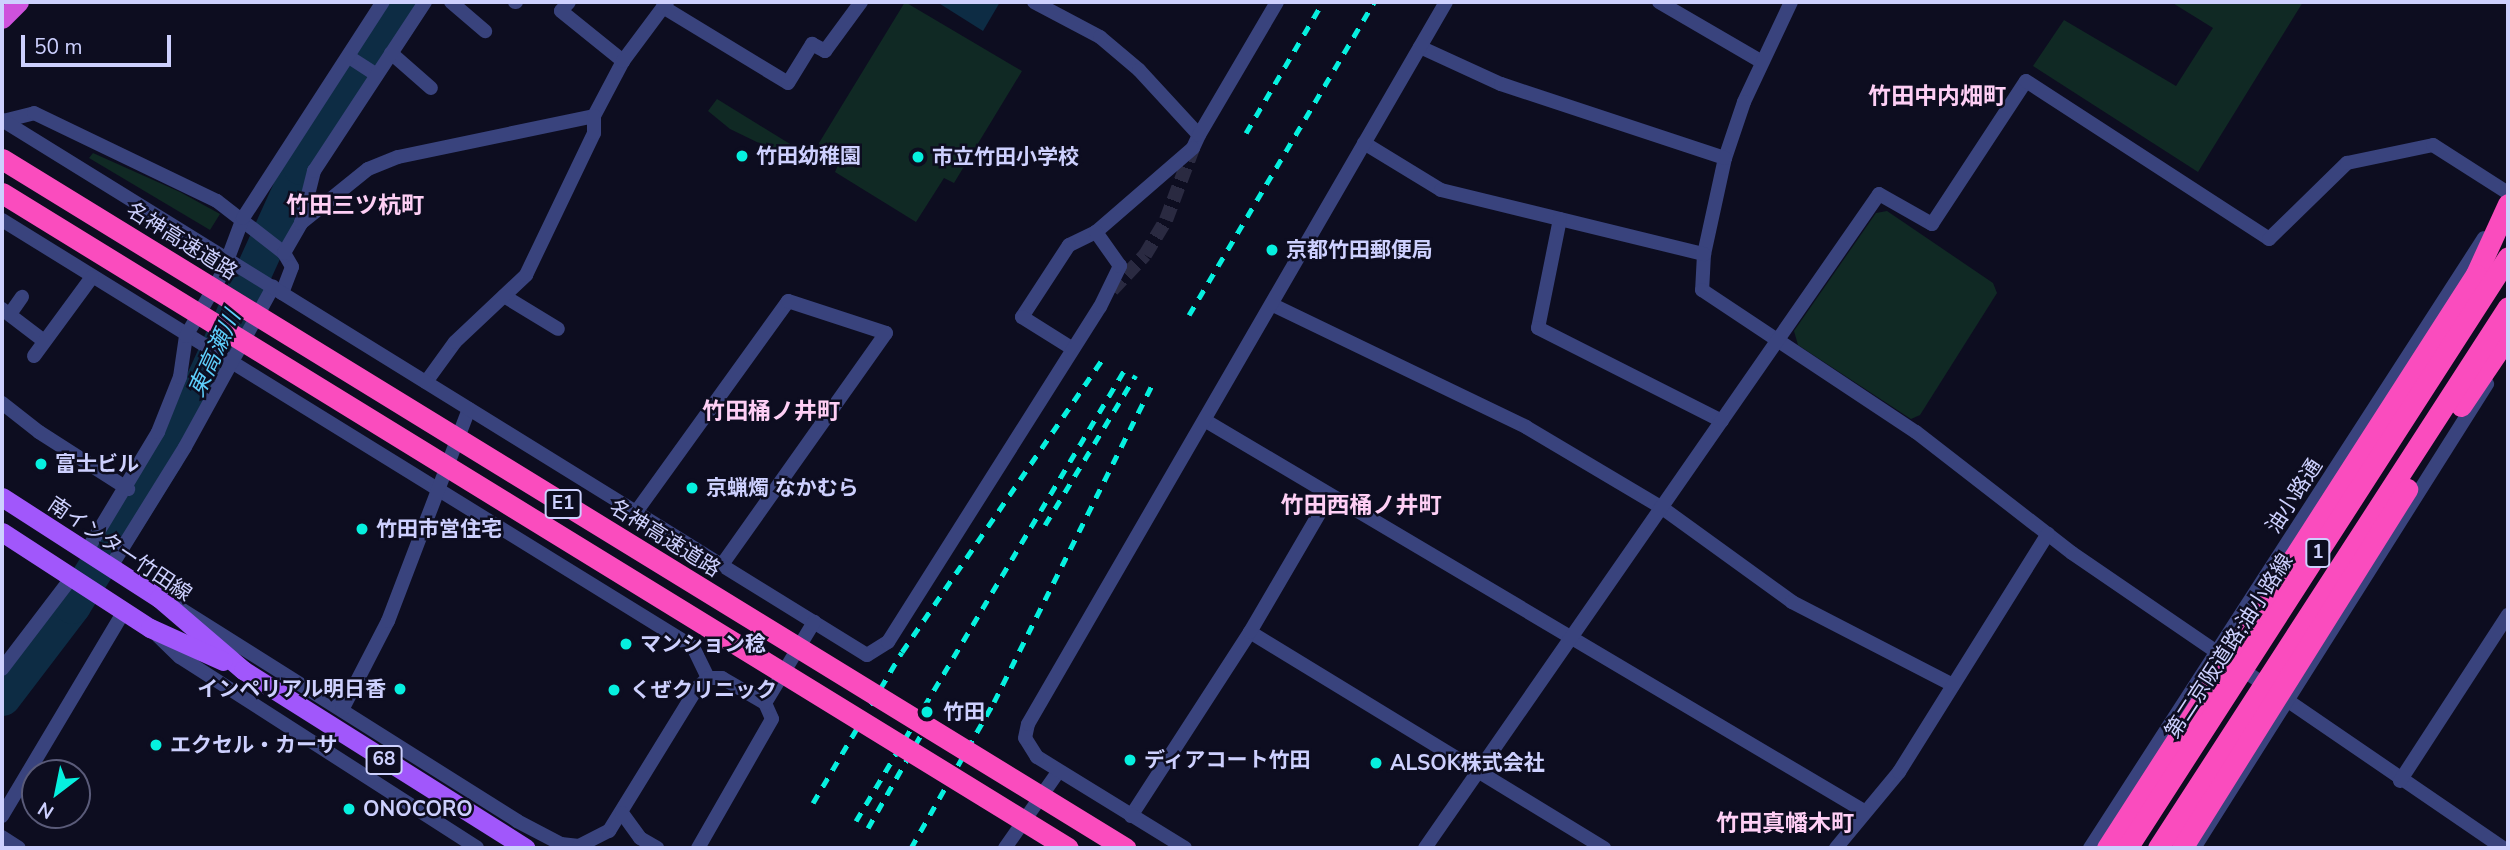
<!DOCTYPE html>
<meta charset="utf-8">
<style>
body{margin:0}
#map{position:relative;width:2510px;height:850px;overflow:hidden;background:#0d0d20;font-family:"Nunito Sans","Noto Sans JP",sans-serif}
div>[style]{position:absolute}
[style*='--x']{left:calc(var(--x)*1px);top:calc(var(--y)*1px);width:calc(var(--w)*1px);rotate:calc(var(--a)*1deg)}
.green>*{inset:0;background:#102924}
.water>*{inset:0;background:#0d2c44}
.river>*{height:37px;margin:-18.5px;padding:0 18.5px;transform-origin:18.5px;border-radius:18.5px;background:#0d2c44}
.minor-tunnel>*{height:14px;margin-top:-7px;transform-origin:0;background:repeating-linear-gradient(90deg,#2a2a41 0 14px,transparent 0 21px)}
.minor>*{height:14px;margin:-7px;padding:0 7px;transform-origin:7px;border-radius:7px;background:#39437d}
.tertiary>*{height:14px;margin:-7px;padding:0 7px;transform-origin:7px;border-radius:7px;background:#39437d}
.primary>*{height:19px;margin:-9.5px;padding:0 9.5px;transform-origin:9.5px;border-radius:9.5px;background:#a157fb}
.trunk>*{height:19px;margin:-9.5px;padding:0 9.5px;transform-origin:9.5px;border-radius:9.5px;background:#ce52dc}
.motorway>*{height:21px;margin:-10.5px;padding:0 10.5px;transform-origin:10.5px;border-radius:10.5px;background:#fa4cbe}
.rail>*{height:5px;margin-top:-2.5px;transform-origin:0;background:repeating-linear-gradient(90deg,#06f0df 0 10px,transparent 0 19px)}
.motorway-bridge>*{height:21px;margin:-10.5px;padding:0 10.5px;transform-origin:10.5px;border-radius:10.5px;background:#fa4cbe}
.dots>*{width:19px;height:19px;translate:-50% -50%;box-sizing:border-box;border:4px solid #0d0d20;border-radius:50%}
span{translate:-50% -50%;white-space:nowrap;text-align:center;line-height:1.15;-webkit-text-stroke:5px #0d0d20;paint-order:stroke}
.shield-label span{padding:2px 5px;background:#0d0d20;border:2px solid;border-radius:5px;-webkit-text-stroke-width:0}
.shield-label{font-size:19px;color:#cdd0fe;font-weight:700}
.poi-label{font-size:21px;color:#cdd0fe;font-weight:700}
.left{translate:0 -50%;text-align:left}
.right{translate:-100% -50%;text-align:right}
.street-label{font-size:21px;color:#cdd0fe}
.neighbourhood-label{font-size:23px;color:#fecff5;font-weight:700}
.water-label{font-size:23px;color:#5ecefb;font-style:italic}
.frame{position:absolute;inset:0;border:4px solid #cdd0fe;pointer-events:none}
.north{position:absolute;left:21px;top:759px;width:70px;height:70px;box-sizing:border-box;background:#0d0d20;border:2px solid #5a5b79;border-radius:50%;rotate:212deg;font-size:19px;font-weight:700;line-height:28px;text-align:center;color:#cdd0fe}
.north::after{content:'';display:block;margin:auto;width:24px;height:32px;background:#06f0df;clip-path:polygon(50% 0,100% 100%,50% 72%,0 100%)}
.scale{position:absolute;left:21px;top:35px;width:150px;height:32px;box-sizing:border-box;border:4px solid #cdd0fe;border-top:0;padding-left:9px;font-size:21px;line-height:24px;white-space:nowrap;color:#cdd0fe;-webkit-text-stroke:5px #0d0d20;paint-order:stroke}
</style>
<div id="map">
<div class="green">
<i style="clip-path:polygon(905px 2px,1022px 71px,954px 183px,944px 178px,916px 222px,835px 172px,838px 165px,822px 156px,819px 143px)"></i>
<i style="clip-path:polygon(2171px 2px,2303px 2px,2198px 172px,2033px 66px,2064px 20px,2176px 86px,2213px 28px)"></i>
<i style="clip-path:polygon(717px 99px,795px 147px,788px 157px,730px 129px,708px 111px)"></i>
<i style="clip-path:polygon(93px 153px,180px 192px,220px 214px,210px 230px,89px 158px)"></i>
<i style="clip-path:polygon(1887px 211px,1993px 283px,1997px 293px,1920px 415px,1911px 419px,1798px 345px,1794px 331px,1876px 213px)"></i>
</div>
<div class="water">
<i style="clip-path:polygon(937px 2px,1000px 2px,983px 31px)"></i>
</div>
<div class="river">
<i style="--x:2;--y:697;--w:116;--a:-52.7"></i>
<i style="--x:72;--y:605;--w:173;--a:-58"></i>
<i style="--x:164;--y:458;--w:90;--a:-62.9"></i>
<i style="--x:205;--y:378;--w:233;--a:-65.6"></i>
<i style="--x:301;--y:166;--w:197;--a:-56.4"></i>
</div>
<div class="minor-tunnel">
<i style="--x:1112;--y:290;--w:48;--a:-46.7"></i>
<i style="--x:1145;--y:255;--w:41;--a:-59"></i>
<i style="--x:1166;--y:220;--w:77;--a:-69.4"></i>
</div>
<div class="minor">
<i style="--x:451;--y:2;--w:45;--a:40.5"></i>
<i style="--x:515;--y:2;--w:1;--a:0"></i>
<i style="--x:569;--y:2;--w:12;--a:132"></i>
<i style="--x:561;--y:11;--w:80;--a:38.9"></i>
<i style="--x:1034;--y:2;--w:75;--a:27.9"></i>
<i style="--x:1100;--y:37;--w:51;--a:40.2"></i>
<i style="--x:1139;--y:70;--w:88;--a:47.3"></i>
<i style="--x:1199;--y:135;--w:14;--a:115"></i>
<i style="--x:1193;--y:148;--w:128;--a:139.1"></i>
<i style="--x:1096;--y:232;--w:30;--a:154"></i>
<i style="--x:1069;--y:245;--w:86;--a:123.1"></i>
<i style="--x:1022;--y:317;--w:60;--a:32.1"></i>
<i style="--x:1659;--y:2;--w:119;--a:30.2"></i>
<i style="--x:1791;--y:2;--w:110;--a:115.2"></i>
<i style="--x:1744;--y:102;--w:59;--a:108.7"></i>
<i style="--x:1725;--y:158;--w:98;--a:102.3"></i>
<i style="--x:1704;--y:254;--w:36;--a:93"></i>
<i style="--x:1702;--y:290;--w:257;--a:33.6"></i>
<i style="--x:1916;--y:432;--w:197;--a:37.8"></i>
<i style="--x:2072;--y:553;--w:522;--a:34.39"></i>
<i style="--x:663;--y:7;--w:146;--a:31.3"></i>
<i style="--x:788;--y:83;--w:46;--a:-58.4"></i>
<i style="--x:812;--y:44;--w:15;--a:28"></i>
<i style="--x:825;--y:51;--w:61;--a:-53.7"></i>
<i style="--x:1420;--y:47;--w:89;--a:24.6"></i>
<i style="--x:1501;--y:84;--w:236;--a:18.3"></i>
<i style="--x:391;--y:53;--w:53;--a:41.2"></i>
<i style="--x:349;--y:57;--w:33;--a:33"></i>
<i style="--x:3;--y:121;--w:32;--a:-14"></i>
<i style="--x:34;--y:113;--w:203;--a:25.7"></i>
<i style="--x:217;--y:201;--w:85;--a:37.8"></i>
<i style="--x:284;--y:253;--w:16;--a:60"></i>
<i style="--x:292;--y:267;--w:28;--a:111"></i>
<i style="--x:1364;--y:143;--w:90;--a:31.4"></i>
<i style="--x:1441;--y:190;--w:271;--a:13.7"></i>
<i style="--x:1560;--y:219;--w:111;--a:101.4"></i>
<i style="--x:1538;--y:328;--w:206;--a:26.8"></i>
<i style="--x:2;--y:220;--w:812;--a:31.71"></i>
<i style="--x:693;--y:647;--w:34;--a:64"></i>
<i style="--x:301;--y:223;--w:86;--a:-38.9"></i>
<i style="--x:368;--y:169;--w:32;--a:-22"></i>
<i style="--x:398;--y:157;--w:200;--a:-11.8"></i>
<i style="--x:594;--y:116;--w:62;--a:-62.2"></i>
<i style="--x:623;--y:61;--w:74;--a:-53.3"></i>
<i style="--x:284;--y:253;--w:34;--a:-60"></i>
<i style="--x:301;--y:223;--w:54;--a:-76"></i>
<i style="--x:314;--y:171;--w:202;--a:-56.7"></i>
<i style="--x:504;--y:296;--w:63;--a:31.4"></i>
<i style="--x:1273;--y:305;--w:281;--a:25.7"></i>
<i style="--x:1526;--y:427;--w:157;--a:30.7"></i>
<i style="--x:1661;--y:507;--w:162;--a:35.9"></i>
<i style="--x:1792;--y:602;--w:181;--a:27.3"></i>
<i style="--x:2;--y:309;--w:53;--a:37.3"></i>
<i style="--x:10;--y:314;--w:21;--a:-55"></i>
<i style="--x:34;--y:356;--w:98;--a:-53.7"></i>
<i style="--x:426;--y:382;--w:49;--a:-54.1"></i>
<i style="--x:455;--y:342;--w:98;--a:-43.3"></i>
<i style="--x:526;--y:275;--w:157;--a:-64.4"></i>
<i style="--x:594;--y:133;--w:17;--a:-90"></i>
<i style="--x:2;--y:403;--w:47;--a:38.1"></i>
<i style="--x:39;--y:432;--w:106;--a:32.6"></i>
<i style="--x:1206;--y:421;--w:765;--a:30.66"></i>
<i style="--x:636;--y:512;--w:260;--a:-54.2"></i>
<i style="--x:788;--y:301;--w:103;--a:18.1"></i>
<i style="--x:886;--y:333;--w:284;--a:125.3"></i>
<i style="--x:86;--y:552;--w:140;--a:-59"></i>
<i style="--x:158;--y:432;--w:59;--a:-68.2"></i>
<i style="--x:180;--y:377;--w:41;--a:-81.7"></i>
<i style="--x:186;--y:336;--w:72;--a:-59.9"></i>
<i style="--x:222;--y:274;--w:60;--a:-69.4"></i>
<i style="--x:243;--y:218;--w:257;--a:-57.1"></i>
<i style="--x:110;--y:568;--w:142;--a:-58.2"></i>
<i style="--x:185;--y:447;--w:183;--a:-61.2"></i>
<i style="--x:176;--y:606;--w:403;--a:32.2"></i>
<i style="--x:517;--y:821;--w:50;--a:27.6"></i>
<i style="--x:561;--y:844;--w:18;--a:6"></i>
<i style="--x:579;--y:846;--w:34;--a:-27"></i>
<i style="--x:609;--y:831;--w:168;--a:-58.4"></i>
<i style="--x:697;--y:688;--w:15;--a:-42"></i>
<i style="--x:708;--y:678;--w:14;--a:0"></i>
<i style="--x:722;--y:678;--w:50;--a:30.2"></i>
<i style="--x:765;--y:703;--w:17;--a:66"></i>
<i style="--x:772;--y:719;--w:149;--a:119.8"></i>
<i style="--x:1250;--y:632;--w:415;--a:31.4"></i>
<i style="--x:158;--y:636;--w:30;--a:44"></i>
<i style="--x:180;--y:657;--w:353;--a:32.7"></i>
<i style="--x:867;--y:655;--w:25;--a:-32"></i>
<i style="--x:888;--y:642;--w:396;--a:-57.7"></i>
<i style="--x:1100;--y:307;--w:46;--a:-64"></i>
<i style="--x:1120;--y:266;--w:42;--a:-125.2"></i>
<i style="--x:2;--y:669;--w:116;--a:-52.7"></i>
<i style="--x:342;--y:710;--w:100;--a:-62.7"></i>
<i style="--x:388;--y:621;--w:227;--a:-69.1"></i>
<i style="--x:2400;--y:781;--w:198;--a:-57"></i>
<i style="--x:622;--y:813;--w:31;--a:54"></i>
<i style="--x:640;--y:838;--w:20;--a:30"></i>
<i style="--x:1131;--y:816;--w:219;--a:-57.1"></i>
<i style="--x:1250;--y:632;--w:156;--a:-59.7"></i>
<i style="--x:1005;--y:848;--w:93;--a:-55.1"></i>
<i style="--x:1425;--y:848;--w:796;--a:-55.23"></i>
<i style="--x:1879;--y:194;--w:61;--a:29.5"></i>
<i style="--x:1932;--y:224;--w:171;--a:-56.7"></i>
<i style="--x:2026;--y:81;--w:290;--a:33"></i>
<i style="--x:2269;--y:239;--w:109;--a:-44.3"></i>
<i style="--x:2347;--y:163;--w:88;--a:-11.8"></i>
<i style="--x:2433;--y:145;--w:89;--a:32.6"></i>
<i style="--x:1836;--y:848;--w:99;--a:-50.3"></i>
<i style="--x:1899;--y:772;--w:281;--a:-58"></i>
</div>
<div class="tertiary">
<i style="--x:2;--y:120;--w:1017;--a:31.74"></i>
<i style="--x:1199;--y:135;--w:154;--a:-59.6"></i>
<i style="--x:765;--y:703;--w:95;--a:-58.8"></i>
<i style="--x:2;--y:816;--w:239;--a:-59.2"></i>
<i style="--x:2;--y:837;--w:20;--a:33"></i>
<i style="--x:1185;--y:848;--w:174;--a:-148.4"></i>
<i style="--x:1037;--y:757;--w:22;--a:-122"></i>
<i style="--x:1025;--y:738;--w:14;--a:-78"></i>
<i style="--x:1028;--y:724;--w:834;--a:-59.93"></i>
<i style="--x:2090;--y:848;--w:726;--a:-57.14"></i>
<i style="--x:2194;--y:848;--w:549;--a:-57.73"></i>
</div>
<div class="primary">
<i style="--x:2;--y:497;--w:187;--a:32.8"></i>
<i style="--x:159;--y:598;--w:111;--a:40.6"></i>
<i style="--x:243;--y:670;--w:334;--a:32.2"></i>
<i style="--x:2;--y:532;--w:176;--a:33"></i>
<i style="--x:150;--y:628;--w:80;--a:24.3"></i>
</div>
<div class="trunk">
<i style="--x:2;--y:19;--w:24;--a:-45"></i>
</div>
<div class="motorway">
<i style="--x:2476;--y:274;--w:77;--a:-65.4"></i>
</div>
<div class="rail">
<i style="--x:1246;--y:133;--w:152;--a:-59.6"></i>
<i style="--x:1189;--y:315;--w:364;--a:-59.4"></i>
<i style="--x:1045;--y:525;--w:175;--a:-58.8"></i>
<i style="--x:813;--y:803;--w:175;--a:-59.5"></i>
<i style="--x:902;--y:652;--w:359;--a:-55.6"></i>
<i style="--x:856;--y:821;--w:526;--a:-59.24"></i>
<i style="--x:868;--y:828;--w:128;--a:-60.4"></i>
<i style="--x:911;--y:848;--w:168;--a:-60.4"></i>
<i style="--x:994;--y:702;--w:354;--a:-63.5"></i>
</div>
<div class="motorway-bridge">
<i style="--x:2;--y:159;--w:1318;--a:31.53"></i>
<i style="--x:2;--y:193;--w:1251;--a:31.57"></i>
<i style="--x:2461;--y:406;--w:84;--a:-56.1"></i>
<i style="--x:2107;--y:848;--w:682;--a:-57.26"></i>
<i style="--x:2127;--y:848;--w:703;--a:-57.19"></i>
<i style="--x:2158;--y:848;--w:644;--a:-57.1"></i>
<i style="--x:2182;--y:848;--w:424;--a:-57.9"></i>
</div>
<div class="dots">
<i style="left:742px;top:156px;background:#06f0df"></i>
<i style="left:918px;top:157px;background:#06f0df"></i>
<i style="left:1272px;top:250px;background:#06f0df"></i>
<i style="left:41px;top:464px;background:#06f0df"></i>
<i style="left:692px;top:488px;background:#06f0df"></i>
<i style="left:362px;top:529px;background:#06f0df"></i>
<i style="left:626px;top:644px;background:#06f0df"></i>
<i style="left:400px;top:689px;background:#06f0df"></i>
<i style="left:614px;top:690px;background:#06f0df"></i>
<i style="left:927px;top:712px;background:#06f0df"></i>
<i style="left:156px;top:745px;background:#06f0df"></i>
<i style="left:1130px;top:760px;background:#06f0df"></i>
<i style="left:1376px;top:763px;background:#06f0df"></i>
<i style="left:349px;top:809px;background:#06f0df"></i>
</div>
<div class="shield-label">
<span style="left:563px;top:504px">E1</span>
<span style="left:2318px;top:553px">1</span>
<span style="left:384px;top:760px">68</span>
</div>
<div class="poi-label">
<span class="left" style="left:756px;top:156px">竹田幼稚園</span>
<span class="left" style="left:932px;top:157px">市立竹田小学校</span>
<span class="left" style="left:1286px;top:250px">京都竹田郵便局</span>
<span class="left" style="left:55px;top:464px">富士ビル</span>
<span class="left" style="left:706px;top:488px">京蝋燭 なかむら</span>
<span class="left" style="left:376px;top:529px">竹田市営住宅</span>
<span class="left" style="left:640px;top:644px">マンション稔</span>
<span class="right" style="left:386px;top:689px">インペリアル明日香</span>
<span class="left" style="left:630px;top:690px">くぜクリニック</span>
<span class="left" style="left:943px;top:712px">竹田</span>
<span class="left" style="left:170px;top:745px">エクセル・カーサ</span>
<span class="left" style="left:1144px;top:760px">ディアコート竹田</span>
<span class="left" style="left:1390px;top:763px">ALSOK株式会社</span>
<span class="left" style="left:363px;top:809px">ONOCORO</span>
</div>
<div class="street-label">
<span style="left:182px;top:241px;rotate:32deg">名神高速道路</span>
<span style="left:2294px;top:496px;rotate:-57deg">油小路通</span>
<span style="left:665px;top:538px;rotate:32deg">名神高速道路</span>
<span style="left:120px;top:549px;rotate:34deg">南インター竹田線</span>
<span style="left:2229px;top:646px;rotate:-57deg">第二京阪道路;油小路線</span>
</div>
<div class="neighbourhood-label">
<span style="left:1937px;top:97px">竹田中内畑町</span>
<span style="left:355px;top:206px">竹田三ツ杭町</span>
<span style="left:771px;top:412px">竹田桶ノ井町</span>
<span style="left:1361px;top:506px">竹田西桶ノ井町</span>
<span style="left:1785px;top:824px">竹田真幡木町</span>
</div>
<div class="water-label">
<span style="left:215px;top:354px;rotate:-65deg">東高瀬川</span>
</div>
<div class="frame"></div>
<div class="north">N</div>
<div class="scale">50 m</div>
</div>
